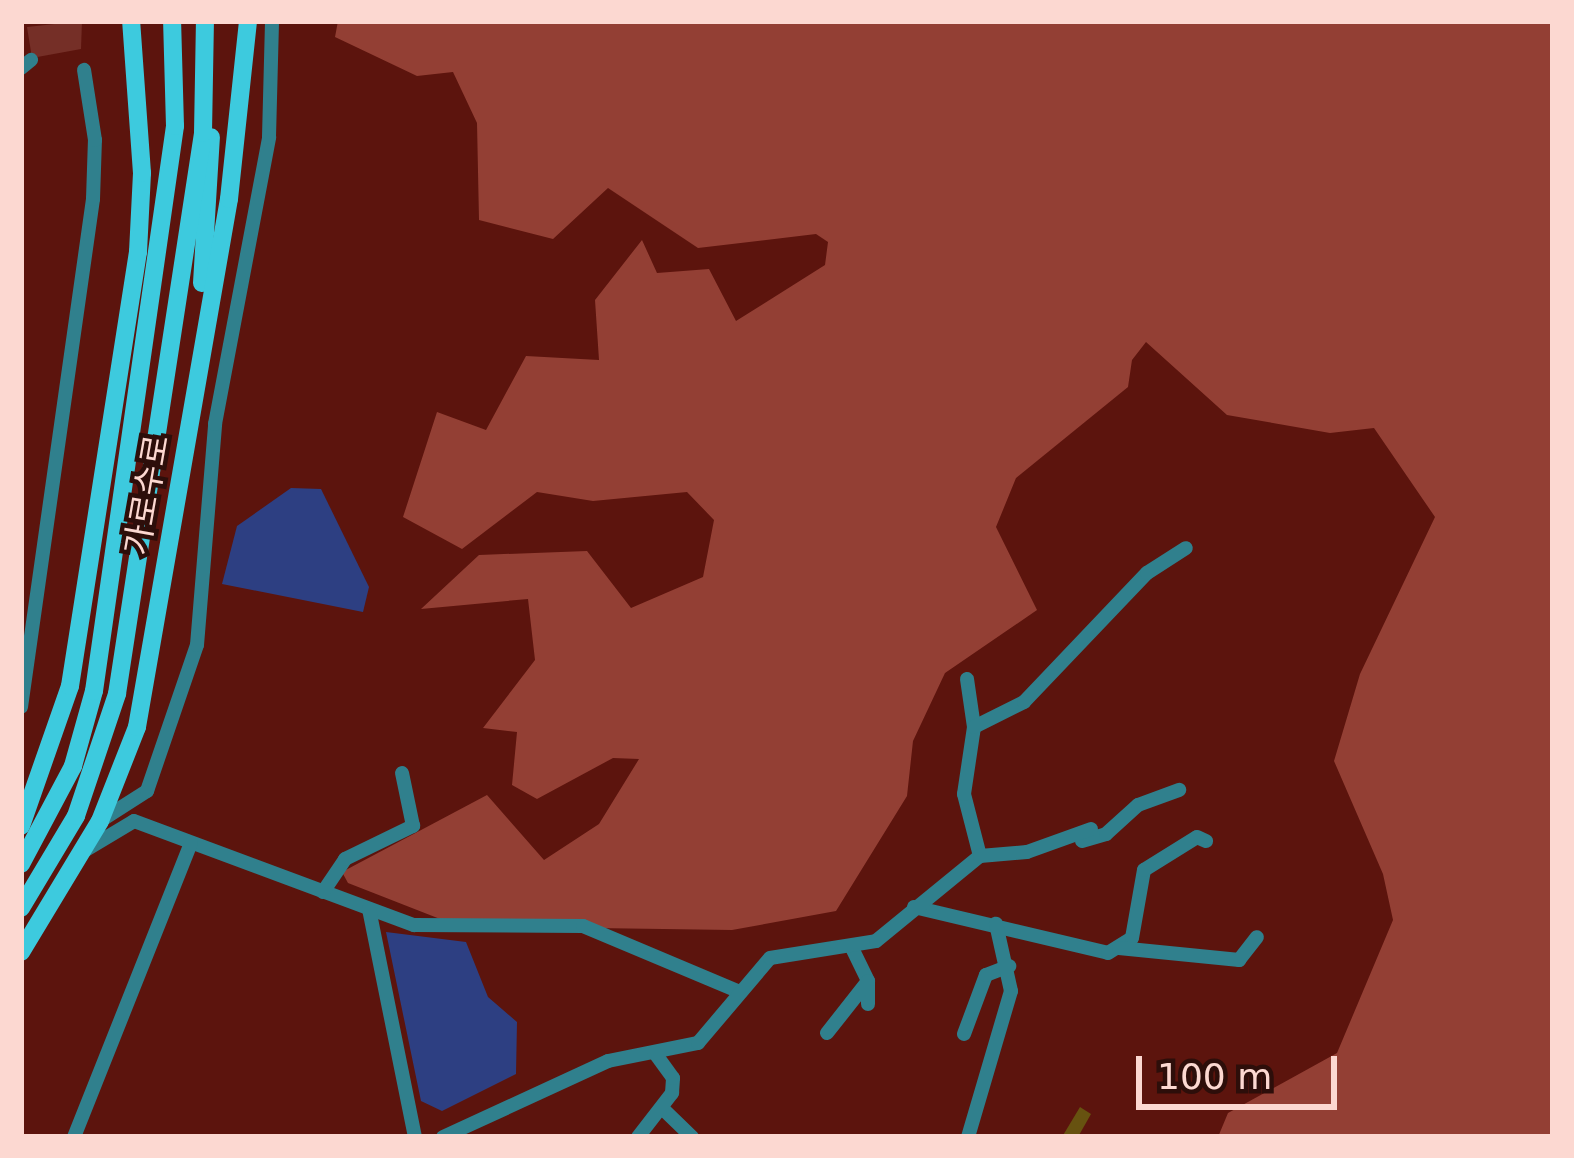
<!DOCTYPE html>
<meta charset="utf-8">
<style>
body{margin:0}
#map{position:relative;width:1574px;height:1158px;overflow:hidden;background:#5c140d;font-family:"DejaVu Sans","Noto Sans KR",sans-serif}
div>[style]{position:absolute}
[style*='--x']{left:calc(var(--x)*1px);top:calc(var(--y)*1px);width:calc(var(--w)*1px);rotate:calc(var(--a)*1deg)}
.green>*{inset:0;background:#752f27}
.forest>*{inset:0;background:#933f34}
.water>*{inset:0;background:#2d3f82}
.building>*{inset:0;background:#675210}
.minor>*{height:14px;margin:-7px;padding:0 7px;transform-origin:7px;border-radius:7px;background:#30808d}
.major>*{height:18px;margin:-9px;padding:0 9px;transform-origin:9px;border-radius:9px;background:#3dcade}
span{translate:-50% -50%;white-space:nowrap;text-align:center;line-height:1.15;-webkit-text-stroke:9px #2d0e0a;paint-order:stroke}
.street-label{font-size:33px;color:#fcd8d1}
.frame{position:absolute;inset:0;border:24px solid #fcd8d1;pointer-events:none}
.scale{position:absolute;left:1136px;top:1056px;width:201px;height:54px;box-sizing:border-box;border:6px solid #fcd8d1;border-top:0;padding-left:15px;font-size:36px;line-height:42px;white-space:nowrap;color:#fcd8d1;-webkit-text-stroke:9px #2d0e0a;paint-order:stroke}
</style>
<div id="map">
<div class="green">
<i style="clip-path:polygon(82px 21px,81px 49px,32px 58px,27px 27px)"></i>
</div>
<div class="forest">
<i style="clip-path:polygon(338px 21px,1553px 21px,1553px 1137px,1218px 1137px,1228px 1113px,1337px 1053px,1393px 920px,1383px 874px,1334px 761px,1360px 674px,1435px 517px,1374px 428px,1330px 433px,1227px 415px,1146px 342px,1132px 360px,1128px 387px,1016px 478px,996px 527px,1037px 610px,945px 673px,913px 741px,907px 796px,836px 911px,732px 930px,458px 926px,348px 883px,342px 872px,487px 795px,544px 860px,599px 824px,639px 759px,613px 758px,537px 799px,512px 785px,517px 732px,483px 728px,535px 660px,528px 599px,421px 609px,479px 555px,587px 551px,631px 608px,703px 577px,714px 520px,687px 492px,593px 501px,537px 492px,462px 549px,403px 517px,437px 412px,486px 430px,526px 356px,599px 360px,595px 300px,642px 240px,657px 273px,709px 269px,736px 321px,825px 265px,828px 242px,816px 234px,698px 248px,608px 188px,553px 239px,479px 220px,477px 123px,453px 72px,417px 76px,335px 37px)"></i>
</div>
<div class="water">
<i style="clip-path:polygon(291px 488px,321px 489px,369px 587px,363px 612px,222px 584px,237px 526px)"></i>
<i style="clip-path:polygon(386px 932px,466px 942px,488px 997px,517px 1022px,516px 1074px,442px 1111px,421px 1101px)"></i>
</div>
<div class="building">
<i style="clip-path:polygon(1080px 1107px,1091px 1114px,1078px 1137px,1062px 1137px)"></i>
</div>
<div class="minor">
<i style="--x:21;--y:68;--w:13;--a:-39"></i>
<i style="--x:967;--y:679;--w:49;--a:81.7"></i>
<i style="--x:21;--y:707;--w:513;--a:-81.93"></i>
<i style="--x:93;--y:199;--w:59;--a:-88.1"></i>
<i style="--x:95;--y:140;--w:71;--a:-98.9"></i>
<i style="--x:100;--y:821;--w:56;--a:-32.6"></i>
<i style="--x:147;--y:791;--w:154;--a:-71.1"></i>
<i style="--x:197;--y:645;--w:222;--a:-85.3"></i>
<i style="--x:215;--y:424;--w:292;--a:-79.3"></i>
<i style="--x:269;--y:137;--w:116;--a:-88.5"></i>
<i style="--x:1082;--y:841;--w:25;--a:-16"></i>
<i style="--x:1106;--y:834;--w:43;--a:-42.2"></i>
<i style="--x:1138;--y:805;--w:44;--a:-20.1"></i>
<i style="--x:84;--y:851;--w:58;--a:-31"></i>
<i style="--x:134;--y:821;--w:299;--a:20.4"></i>
<i style="--x:414;--y:925;--w:169;--a:0.3"></i>
<i style="--x:583;--y:926;--w:168;--a:22.8"></i>
<i style="--x:980;--y:856;--w:64;--a:-104.5"></i>
<i style="--x:964;--y:794;--w:68;--a:-81.5"></i>
<i style="--x:974;--y:727;--w:56;--a:-26.6"></i>
<i style="--x:1024;--y:702;--w:178;--a:-46.4"></i>
<i style="--x:1147;--y:573;--w:46;--a:-32.7"></i>
<i style="--x:323;--y:892;--w:40;--a:-56"></i>
<i style="--x:345;--y:859;--w:76;--a:-25.9"></i>
<i style="--x:413;--y:826;--w:54;--a:-101.7"></i>
<i style="--x:914;--y:907;--w:199;--a:13.3"></i>
<i style="--x:1108;--y:953;--w:28;--a:-32"></i>
<i style="--x:1132;--y:938;--w:69;--a:-80"></i>
<i style="--x:1144;--y:870;--w:62;--a:-31.9"></i>
<i style="--x:1197;--y:837;--w:10;--a:24"></i>
<i style="--x:369;--y:909;--w:233;--a:78.6"></i>
<i style="--x:851;--y:946;--w:39;--a:64"></i>
<i style="--x:868;--y:981;--w:23;--a:90"></i>
<i style="--x:1119;--y:948;--w:121;--a:5.7"></i>
<i style="--x:1239;--y:960;--w:29;--a:-52"></i>
<i style="--x:827;--y:1033;--w:66;--a:-51.7"></i>
<i style="--x:964;--y:1034;--w:63;--a:-69.6"></i>
<i style="--x:986;--y:975;--w:25;--a:-21"></i>
<i style="--x:662;--y:1108;--w:42;--a:44"></i>
<i style="--x:74;--y:1137;--w:316;--a:-68.3"></i>
<i style="--x:443;--y:1137;--w:182;--a:-24.7"></i>
<i style="--x:608;--y:1061;--w:92;--a:-11.3"></i>
<i style="--x:698;--y:1043;--w:111;--a:-49.7"></i>
<i style="--x:770;--y:958;--w:107;--a:-9.1"></i>
<i style="--x:876;--y:941;--w:134;--a:-39.3"></i>
<i style="--x:980;--y:856;--w:47;--a:-4.9"></i>
<i style="--x:1027;--y:852;--w:68;--a:-19.8"></i>
<i style="--x:638;--y:1137;--w:56;--a:-52.3"></i>
<i style="--x:672;--y:1093;--w:15;--a:-86"></i>
<i style="--x:673;--y:1078;--w:31;--a:-126"></i>
<i style="--x:968;--y:1137;--w:152;--a:-73.6"></i>
<i style="--x:1011;--y:991;--w:69;--a:-102.6"></i>
</div>
<div class="major">
<i style="--x:202;--y:283;--w:146;--a:-86.5"></i>
<i style="--x:21;--y:826;--w:148;--a:-70.7"></i>
<i style="--x:70;--y:686;--w:439;--a:-81.1"></i>
<i style="--x:138;--y:252;--w:79;--a:-87.1"></i>
<i style="--x:142;--y:173;--w:152;--a:-94.1"></i>
<i style="--x:21;--y:864;--w:111;--a:-62"></i>
<i style="--x:73;--y:766;--w:78;--a:-74.4"></i>
<i style="--x:94;--y:691;--w:571;--a:-81.84"></i>
<i style="--x:175;--y:126;--w:105;--a:-91.6"></i>
<i style="--x:21;--y:908;--w:107;--a:-59.1"></i>
<i style="--x:76;--y:816;--w:129;--a:-71.4"></i>
<i style="--x:117;--y:694;--w:568;--a:-81.28"></i>
<i style="--x:203;--y:133;--w:112;--a:-89"></i>
<i style="--x:21;--y:952;--w:153;--a:-58.9"></i>
<i style="--x:100;--y:821;--w:101;--a:-68.5"></i>
<i style="--x:137;--y:727;--w:536;--a:-80.12"></i>
<i style="--x:229;--y:199;--w:179;--a:-83.9"></i>
</div>
<div class="street-label">
<span style="left:147px;top:495px;rotate:-80deg">가로수로</span>
</div>
<div class="frame"></div>
<div class="scale">100 m</div>
</div>
